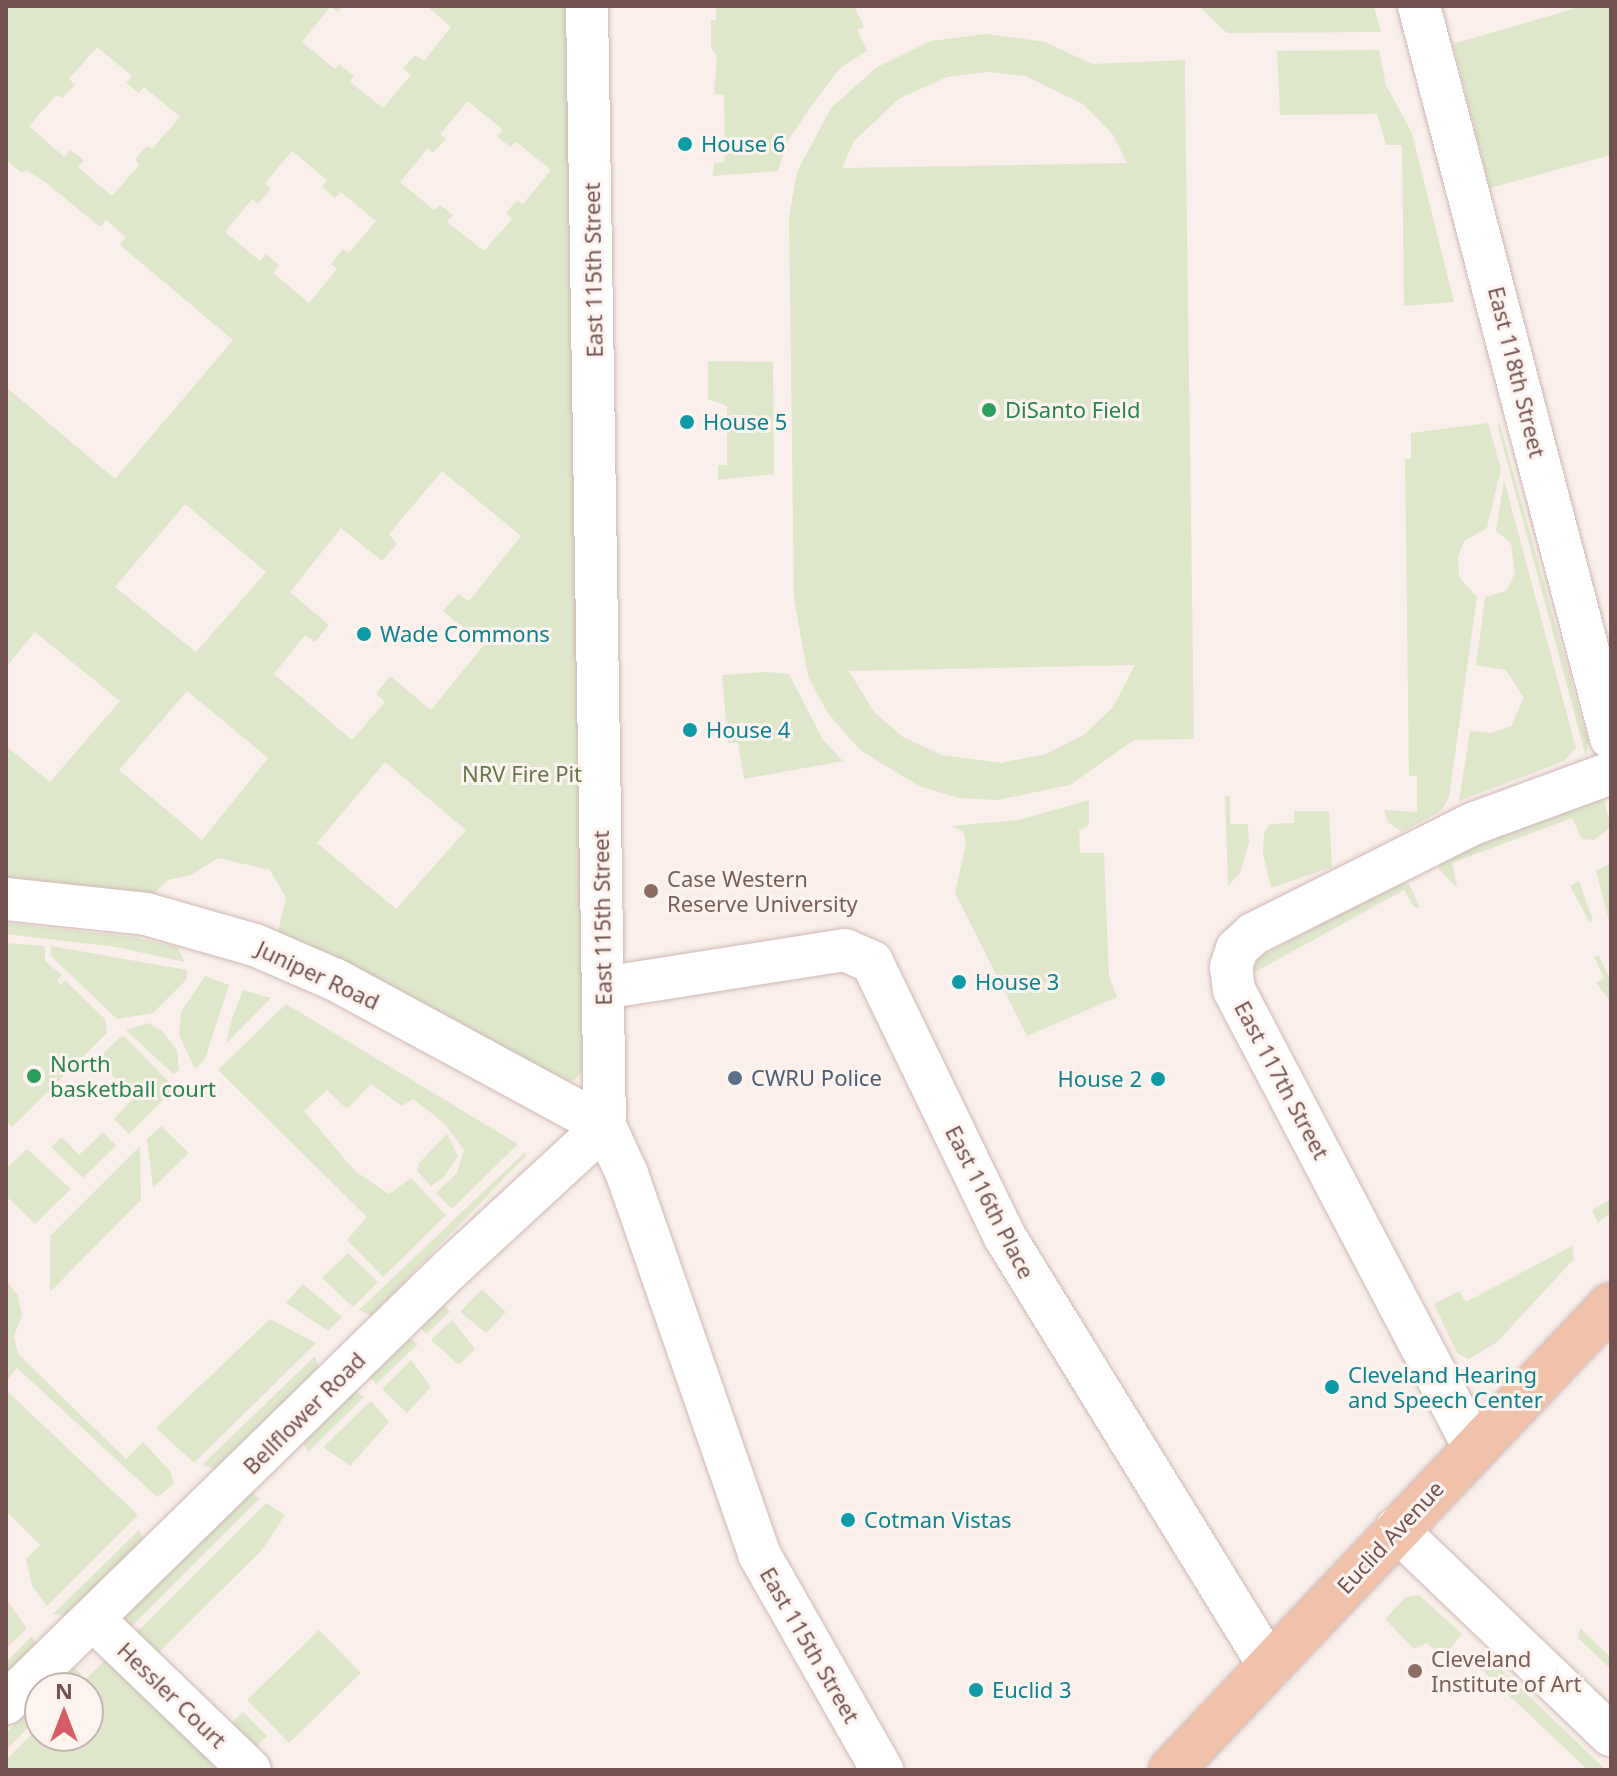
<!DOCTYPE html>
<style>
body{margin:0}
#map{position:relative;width:1617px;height:1776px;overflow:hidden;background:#faefea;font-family:"Noto Sans",sans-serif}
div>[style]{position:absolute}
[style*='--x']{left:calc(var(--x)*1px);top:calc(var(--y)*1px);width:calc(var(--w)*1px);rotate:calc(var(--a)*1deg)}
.green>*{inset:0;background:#dee7ca}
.roads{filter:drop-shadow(0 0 2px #ceb7b4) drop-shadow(0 0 2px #ceb7b4)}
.minor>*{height:42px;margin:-21px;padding:0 21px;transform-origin:21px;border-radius:21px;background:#fff}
.major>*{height:44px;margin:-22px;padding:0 22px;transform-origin:22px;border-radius:22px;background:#f1c2aa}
.dots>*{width:22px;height:22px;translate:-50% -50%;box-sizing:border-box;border:4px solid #fdf4f0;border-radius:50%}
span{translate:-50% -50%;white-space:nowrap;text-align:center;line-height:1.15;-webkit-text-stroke:6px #fdf4f0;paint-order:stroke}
.culture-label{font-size:22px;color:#0d838f}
.left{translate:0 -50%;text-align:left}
.right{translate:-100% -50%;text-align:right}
.street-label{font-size:22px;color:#735250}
.leisure-label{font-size:22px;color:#27864d}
.park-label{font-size:22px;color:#657749}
.education-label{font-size:22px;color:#785e54}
.service-label{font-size:22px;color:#4e5e75}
.frame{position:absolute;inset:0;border:8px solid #735250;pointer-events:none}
.north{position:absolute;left:24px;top:1672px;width:80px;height:80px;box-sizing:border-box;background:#fdf4f0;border:2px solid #c6b3b0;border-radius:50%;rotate:0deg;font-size:22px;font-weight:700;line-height:32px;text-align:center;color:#735250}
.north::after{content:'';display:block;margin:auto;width:28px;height:36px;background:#d65d66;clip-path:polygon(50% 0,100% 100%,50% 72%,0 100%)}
</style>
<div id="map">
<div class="green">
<i style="clip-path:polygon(evenodd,6px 6px,343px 6px,338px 12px,330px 7px,302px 42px,335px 69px,339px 64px,354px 76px,350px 82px,383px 108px,411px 75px,403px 68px,415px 55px,424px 61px,451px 27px,427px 6px,572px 6px,586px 1068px,573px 1081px,548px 1084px,277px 936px,286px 898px,270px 870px,218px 858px,191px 875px,168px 880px,150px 897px,6px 882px,6px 746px,50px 782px,120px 701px,35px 632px,6px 667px,6px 387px,115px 479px,233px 340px,120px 245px,126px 237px,106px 220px,100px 227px,44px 181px,26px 170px,22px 173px,6px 160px,6px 6px,97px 47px,132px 76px,126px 83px,139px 93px,144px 87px,180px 117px,152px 149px,147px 146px,135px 159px,139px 165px,112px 196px,78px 167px,84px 160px,70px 150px,64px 157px,29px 126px,56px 95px,62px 98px,75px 85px,69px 79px,97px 47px,6px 6px,468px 101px,503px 130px,497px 136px,510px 147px,516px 142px,551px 170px,523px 204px,517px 200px,506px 213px,512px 219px,484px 251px,447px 222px,453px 215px,440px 205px,434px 210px,400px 182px,428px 148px,433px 153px,446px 139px,440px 134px,468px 101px,6px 6px,292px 151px,327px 180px,322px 187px,335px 198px,341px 192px,376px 221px,349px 253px,343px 249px,331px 264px,337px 269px,309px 303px,273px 273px,279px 265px,266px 254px,260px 261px,225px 232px,252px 199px,258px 204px,271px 189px,265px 183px,292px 151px,6px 6px,442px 471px,521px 536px,469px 601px,458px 594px,443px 611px,484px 645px,431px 710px,390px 676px,376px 694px,385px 702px,352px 740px,274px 674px,305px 635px,315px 642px,329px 625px,290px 592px,341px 528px,382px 561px,397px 544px,389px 534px,442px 471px,6px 6px,185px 504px,266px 572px,196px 652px,115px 587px,185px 504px,6px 6px,187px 691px,268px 758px,202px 840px,119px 770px,187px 691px,6px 6px,385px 762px,466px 830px,396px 909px,317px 843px,385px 762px)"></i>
<i style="clip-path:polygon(716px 6px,854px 6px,864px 27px,857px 30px,867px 51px,840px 68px,812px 105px,787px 142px,778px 171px,713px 176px,714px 163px,725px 162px,724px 95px,714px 94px,717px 56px,711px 48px,711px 20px,716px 20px)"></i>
<i style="clip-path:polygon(1199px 6px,1374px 6px,1381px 32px,1227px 33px)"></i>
<i style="clip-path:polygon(1583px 6px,1611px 6px,1611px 155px,1490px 188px,1453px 44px)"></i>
<i style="clip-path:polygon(evenodd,986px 34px,1045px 42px,1092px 64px,1185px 60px,1185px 82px,1194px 739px,1134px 740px,1070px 785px,997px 800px,959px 798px,919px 786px,860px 750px,827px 712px,808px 676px,794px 599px,789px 217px,797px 172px,831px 108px,877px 67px,931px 41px,986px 34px,989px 72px,1025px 76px,1083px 104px,1113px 135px,1127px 163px,842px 168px,854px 141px,900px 98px,947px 77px,989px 72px,986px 34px,1135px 665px,1113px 707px,1085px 734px,1046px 754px,1001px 763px,942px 755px,903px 737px,874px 712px,849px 671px,1135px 665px)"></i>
<i style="clip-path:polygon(1379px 50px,1386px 85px,1412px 133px,1454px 302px,1404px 306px,1402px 145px,1386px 145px,1377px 114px,1280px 115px,1277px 51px)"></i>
<i style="clip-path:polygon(708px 361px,773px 362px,774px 474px,718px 480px,718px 465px,727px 465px,727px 406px,708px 399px)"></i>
<i style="clip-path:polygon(1499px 421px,1588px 742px,1586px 757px,1498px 428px)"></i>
<i style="clip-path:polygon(1488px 423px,1501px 469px,1487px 528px,1464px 541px,1458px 557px,1459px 577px,1477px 597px,1449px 797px,1441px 811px,1402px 832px,1388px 822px,1384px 810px,1417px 812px,1417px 776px,1409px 776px,1405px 459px,1411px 459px,1411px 433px)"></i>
<i style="clip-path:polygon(1504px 480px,1576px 748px,1564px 761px,1459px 801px,1470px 731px,1491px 733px,1511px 726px,1524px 698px,1506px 670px,1476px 665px,1485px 597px,1506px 591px,1515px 573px,1511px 543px,1496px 531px)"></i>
<i style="clip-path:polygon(766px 672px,789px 674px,823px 740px,843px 761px,744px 779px,738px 742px,728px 743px,722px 675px)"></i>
<i style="clip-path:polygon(1225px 796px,1230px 796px,1230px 824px,1248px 824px,1249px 842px,1240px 873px,1228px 886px)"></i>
<i style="clip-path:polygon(1089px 800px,1089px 825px,1079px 830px,1080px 853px,1104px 853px,1109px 976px,1117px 997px,1027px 1036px,955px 893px,966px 843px,964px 832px,952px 826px,1019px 820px)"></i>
<i style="clip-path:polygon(1604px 800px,1611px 827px,1594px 840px,1582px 839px,1572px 818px,1452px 863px,1457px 888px,1438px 868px,1444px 856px,1574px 804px)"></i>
<i style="clip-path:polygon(1294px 811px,1329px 811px,1332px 867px,1271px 888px,1263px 853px,1264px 833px,1270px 824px,1294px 823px)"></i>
<i style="clip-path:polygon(1609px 864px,1611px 872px,1611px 928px,1596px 871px)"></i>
<i style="clip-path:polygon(1398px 881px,1409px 884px,1420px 908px,1414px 907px,1404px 890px,1253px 973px,1258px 958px)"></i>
<i style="clip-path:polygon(1579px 881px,1593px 920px,1590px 923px,1570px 886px)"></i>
<i style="clip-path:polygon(6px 923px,134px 937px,177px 947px,185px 962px,116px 947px,6px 934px)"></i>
<i style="clip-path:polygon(6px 943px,45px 946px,45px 961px,62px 975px,57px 981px,61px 985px,65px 980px,105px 1019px,107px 1033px,12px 1127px,6px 1120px)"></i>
<i style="clip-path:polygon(51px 946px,187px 970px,187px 979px,153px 1013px,117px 1019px,51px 956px)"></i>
<i style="clip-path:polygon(1594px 956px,1599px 956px,1611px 981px,1609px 1000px,1596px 983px,1604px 978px)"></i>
<i style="clip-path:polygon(205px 976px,229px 985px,205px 1059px,195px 1069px,179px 1035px,181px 1012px)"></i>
<i style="clip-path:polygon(243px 990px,271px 998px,226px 1044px,232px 1019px)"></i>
<i style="clip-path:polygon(286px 1004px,518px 1144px,452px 1209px,436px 1193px,457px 1173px,464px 1150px,444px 1123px,413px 1099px,402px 1106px,371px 1084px,347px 1109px,327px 1090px,304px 1111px,355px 1171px,389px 1194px,411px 1178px,446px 1215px,383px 1277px,347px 1240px,367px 1217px,218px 1070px)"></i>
<i style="clip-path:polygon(148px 1023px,162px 1031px,177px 1050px,179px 1070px,173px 1074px,126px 1030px)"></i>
<i style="clip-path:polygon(123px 1035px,175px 1088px,129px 1134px,114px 1119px,135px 1096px,96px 1060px)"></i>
<i style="clip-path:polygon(161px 1126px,189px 1153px,153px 1188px,147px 1139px)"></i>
<i style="clip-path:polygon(103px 1132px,116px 1146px,83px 1178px,51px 1147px,62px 1137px,79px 1155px)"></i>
<i style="clip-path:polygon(447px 1134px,458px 1156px,444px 1177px,431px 1186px,417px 1171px,419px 1163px)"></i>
<i style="clip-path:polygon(140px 1146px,141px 1200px,50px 1292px,50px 1236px)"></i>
<i style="clip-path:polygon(27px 1149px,71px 1189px,35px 1224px,6px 1196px,6px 1169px)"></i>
<i style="clip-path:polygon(525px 1152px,526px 1156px,371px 1316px,359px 1310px)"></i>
<i style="clip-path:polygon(1611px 1199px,1611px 1212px,1598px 1223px,1592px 1210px)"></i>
<i style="clip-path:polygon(1572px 1246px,1574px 1259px,1497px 1342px,1469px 1359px,1457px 1353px,1434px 1304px,1459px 1291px,1466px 1302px)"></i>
<i style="clip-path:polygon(348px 1253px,378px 1282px,353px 1307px,322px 1278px)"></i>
<i style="clip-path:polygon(6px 1280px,18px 1296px,22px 1315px,14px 1336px,18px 1354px,126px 1459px,143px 1442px,170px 1471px,174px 1483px,163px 1493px,157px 1497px,17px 1368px,6px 1381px)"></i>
<i style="clip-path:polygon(303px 1284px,342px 1317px,328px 1331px,286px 1303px)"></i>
<i style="clip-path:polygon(482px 1289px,506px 1312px,486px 1333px,460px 1312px)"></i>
<i style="clip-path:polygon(442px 1303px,450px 1312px,426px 1334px,419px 1326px)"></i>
<i style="clip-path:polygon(270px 1319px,316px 1343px,194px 1463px,156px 1428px)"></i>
<i style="clip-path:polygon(452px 1320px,475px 1349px,459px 1365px,431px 1340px)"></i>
<i style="clip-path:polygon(408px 1338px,418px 1344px,376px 1384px,369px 1375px)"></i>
<i style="clip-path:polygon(315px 1356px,319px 1368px,215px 1469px,202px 1465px)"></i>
<i style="clip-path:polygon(411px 1360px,431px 1387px,407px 1413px,382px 1389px)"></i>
<i style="clip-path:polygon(6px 1390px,138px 1515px,47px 1606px,32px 1586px,26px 1559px,40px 1545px,6px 1511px)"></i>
<i style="clip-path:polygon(354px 1391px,364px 1397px,308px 1452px,302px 1440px)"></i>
<i style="clip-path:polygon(371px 1401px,389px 1422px,350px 1466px,323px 1447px)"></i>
<i style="clip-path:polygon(250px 1493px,260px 1498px,126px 1632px,125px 1615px)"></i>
<i style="clip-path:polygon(266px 1503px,285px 1515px,262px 1550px,157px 1654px,135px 1634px)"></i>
<i style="clip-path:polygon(139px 1530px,144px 1540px,67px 1616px,53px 1614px)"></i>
<i style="clip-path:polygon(1419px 1595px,1462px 1634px,1443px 1658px,1427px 1643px,1414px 1649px,1385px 1619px,1406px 1597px)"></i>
<i style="clip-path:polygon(6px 1598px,27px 1629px,6px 1648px)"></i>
<i style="clip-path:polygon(1580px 1628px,1611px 1658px,1611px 1669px,1578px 1638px)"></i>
<i style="clip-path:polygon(319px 1630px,361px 1673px,289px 1743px,247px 1700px)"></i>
<i style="clip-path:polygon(32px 1636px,37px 1646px,6px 1677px,6px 1662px)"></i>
<i style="clip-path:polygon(108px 1657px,227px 1770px,6px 1770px,6px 1760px,40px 1726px,40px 1736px,88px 1736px,88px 1688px,77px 1688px)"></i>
<i style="clip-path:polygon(1488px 1657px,1606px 1770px,1588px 1770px,1478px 1666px)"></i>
<i style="clip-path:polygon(73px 1667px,81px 1674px,68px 1688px,51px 1688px)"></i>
<i style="clip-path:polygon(40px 1699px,40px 1716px,6px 1750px,6px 1733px)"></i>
<i style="clip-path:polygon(243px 1712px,267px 1736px,250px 1753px,226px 1729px)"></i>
</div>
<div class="roads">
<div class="minor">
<i style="--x:587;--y:6;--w:1120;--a:89.08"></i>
<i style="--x:605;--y:1126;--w:53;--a:65.4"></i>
<i style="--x:627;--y:1174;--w:402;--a:70.8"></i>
<i style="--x:759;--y:1554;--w:249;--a:60.3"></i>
<i style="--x:1419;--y:6;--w:757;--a:75.3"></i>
<i style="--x:6;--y:899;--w:141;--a:6.1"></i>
<i style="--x:146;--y:914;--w:113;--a:15.9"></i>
<i style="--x:255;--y:945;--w:88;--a:23.4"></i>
<i style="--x:336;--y:980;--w:306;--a:28.5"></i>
<i style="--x:605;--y:1126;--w:211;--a:137.3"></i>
<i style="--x:450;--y:1269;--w:621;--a:135.65"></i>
<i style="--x:603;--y:988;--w:245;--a:-8.9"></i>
<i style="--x:845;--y:950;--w:30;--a:24"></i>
<i style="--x:872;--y:962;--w:305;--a:64.2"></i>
<i style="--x:1005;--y:1237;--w:505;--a:58.36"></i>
<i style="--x:1475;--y:1449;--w:518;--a:-117.7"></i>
<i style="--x:1234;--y:990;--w:23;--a:-97"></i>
<i style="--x:1231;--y:967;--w:19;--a:-72"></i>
<i style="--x:1237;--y:949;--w:22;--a:-43"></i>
<i style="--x:1253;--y:934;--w:248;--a:-26.6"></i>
<i style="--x:1475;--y:823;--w:145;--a:-20.2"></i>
<i style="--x:1396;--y:1529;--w:298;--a:43.8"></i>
<i style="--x:94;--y:1620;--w:216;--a:43.9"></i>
</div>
<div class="major">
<i style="--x:1171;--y:1770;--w:640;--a:-46.58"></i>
</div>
</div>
<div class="dots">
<i style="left:685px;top:144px;background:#0f9aa8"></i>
<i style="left:989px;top:410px;background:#2e9e5b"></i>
<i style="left:687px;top:422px;background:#0f9aa8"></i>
<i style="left:364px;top:634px;background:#0f9aa8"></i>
<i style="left:690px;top:730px;background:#0f9aa8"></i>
<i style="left:651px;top:891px;background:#8d6e63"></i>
<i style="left:959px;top:982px;background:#0f9aa8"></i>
<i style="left:34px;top:1076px;background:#2e9e5b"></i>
<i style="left:735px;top:1078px;background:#5c6f8a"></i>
<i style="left:1158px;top:1079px;background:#0f9aa8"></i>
<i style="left:1332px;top:1387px;background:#0f9aa8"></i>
<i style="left:848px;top:1520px;background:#0f9aa8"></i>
<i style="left:1415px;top:1671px;background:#8d6e63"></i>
<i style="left:976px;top:1690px;background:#0f9aa8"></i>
</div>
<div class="culture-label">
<span class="left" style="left:701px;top:144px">House 6</span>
<span class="left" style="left:703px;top:422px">House 5</span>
<span class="left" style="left:380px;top:634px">Wade Commons</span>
<span class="left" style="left:706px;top:730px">House 4</span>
<span class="left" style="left:975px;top:982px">House 3</span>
<span class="right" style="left:1142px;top:1079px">House 2</span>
<span class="left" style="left:1348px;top:1387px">Cleveland Hearing<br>and Speech Center</span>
<span class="left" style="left:864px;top:1520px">Cotman Vistas</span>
<span class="left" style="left:992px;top:1690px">Euclid 3</span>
</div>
<div class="street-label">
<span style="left:593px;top:270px;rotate:-91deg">East 115th Street</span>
<span style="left:1517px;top:372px;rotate:76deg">East 118th Street</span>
<span style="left:602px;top:918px;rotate:-91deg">East 115th Street</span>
<span style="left:318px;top:975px;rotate:25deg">Juniper Road</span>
<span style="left:1282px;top:1080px;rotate:62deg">East 117th Street</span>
<span style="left:990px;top:1202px;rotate:63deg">East 116th Place</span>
<span style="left:304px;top:1413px;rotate:-45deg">Bellflower Road</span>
<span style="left:1390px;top:1537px;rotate:-47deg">Euclid Avenue</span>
<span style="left:810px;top:1645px;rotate:60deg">East 115th Street</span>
<span style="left:172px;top:1695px;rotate:44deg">Hessler Court</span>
</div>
<div class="leisure-label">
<span class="left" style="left:1005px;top:410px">DiSanto Field</span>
<span class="left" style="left:50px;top:1076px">North<br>basketball court</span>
</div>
<div class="park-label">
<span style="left:522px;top:774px">NRV Fire Pit</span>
</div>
<div class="education-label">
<span class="left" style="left:667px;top:891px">Case Western<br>Reserve University</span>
<span class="left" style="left:1431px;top:1671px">Cleveland<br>Institute of Art</span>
</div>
<div class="service-label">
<span class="left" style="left:751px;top:1078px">CWRU Police</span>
</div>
<div class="frame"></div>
<div class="north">N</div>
</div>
